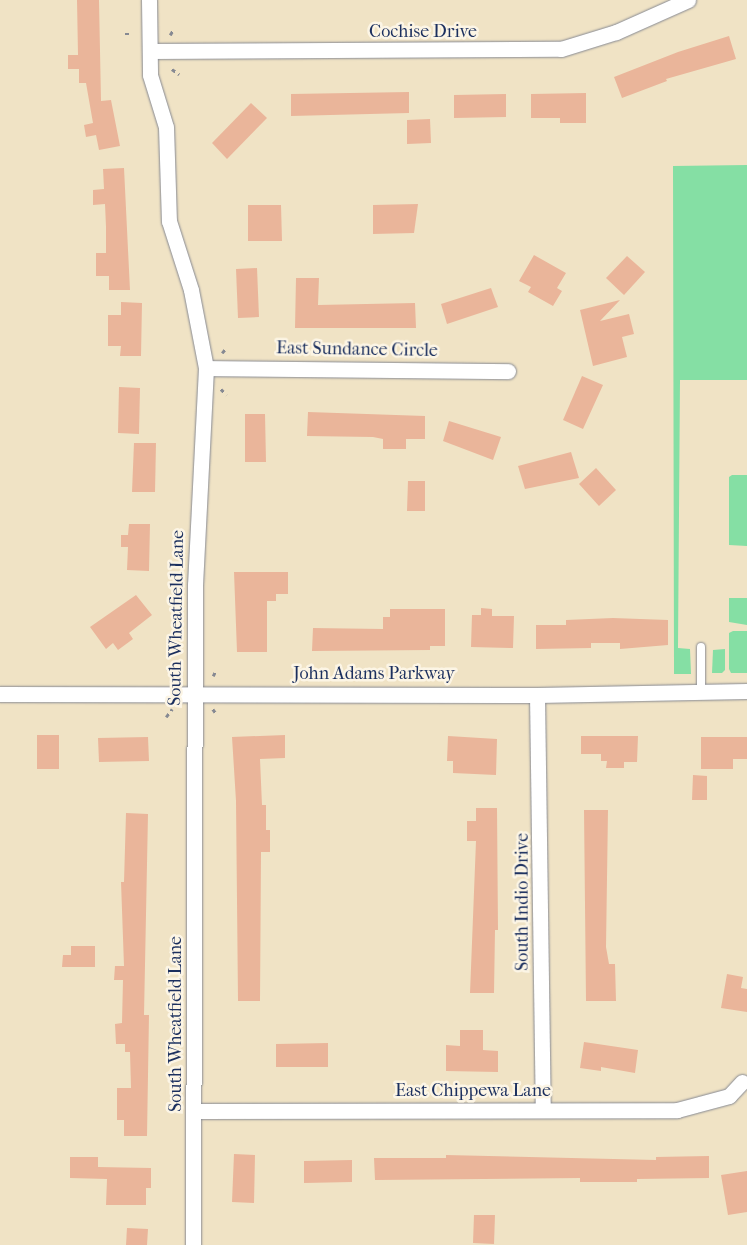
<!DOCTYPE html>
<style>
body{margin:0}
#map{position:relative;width:747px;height:1245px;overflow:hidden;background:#f0e3c5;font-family:"IM FELL French Canon",serif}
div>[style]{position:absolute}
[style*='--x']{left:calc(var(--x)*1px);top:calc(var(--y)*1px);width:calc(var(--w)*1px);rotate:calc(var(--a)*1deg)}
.green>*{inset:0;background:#85dfa4}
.building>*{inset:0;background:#eab59a}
.path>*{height:2.5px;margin-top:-1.25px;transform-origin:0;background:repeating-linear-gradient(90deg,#868992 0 4px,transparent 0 8px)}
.roads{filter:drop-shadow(0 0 1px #868992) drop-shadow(0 0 1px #868992)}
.service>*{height:8px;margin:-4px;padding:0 4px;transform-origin:4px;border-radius:4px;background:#fff}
.minor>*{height:15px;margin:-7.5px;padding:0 7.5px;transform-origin:7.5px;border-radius:7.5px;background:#fff}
span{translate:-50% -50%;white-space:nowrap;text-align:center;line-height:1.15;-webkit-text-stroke:5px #fcf5e5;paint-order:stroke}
.street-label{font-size:18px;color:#1b2f5e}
</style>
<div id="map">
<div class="green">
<i style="clip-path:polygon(747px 165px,747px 380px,680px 380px,678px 648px,690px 649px,691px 674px,674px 674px,673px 166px)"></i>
<i style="clip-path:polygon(732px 475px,747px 475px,747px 546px,729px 545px,729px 477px)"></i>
<i style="clip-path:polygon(729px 598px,747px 598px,747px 625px,729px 622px)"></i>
<i style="clip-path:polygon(733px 631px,747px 631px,747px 673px,731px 673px,729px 669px,729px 633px)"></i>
<i style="clip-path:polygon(725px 649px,725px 670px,722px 673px,712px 673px,713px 650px)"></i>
</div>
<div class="building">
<i style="clip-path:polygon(77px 0,99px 0,101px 101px,111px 100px,120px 146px,99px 150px,96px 135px,86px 137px,84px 125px,93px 123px,86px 83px,79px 83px,79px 69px,68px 69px,68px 55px,78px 55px)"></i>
<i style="clip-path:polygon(729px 36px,736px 59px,666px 79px,667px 81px,622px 98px,614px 77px,678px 52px)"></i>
<i style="clip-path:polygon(409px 92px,409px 113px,291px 116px,291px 94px)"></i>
<i style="clip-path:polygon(586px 93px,586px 123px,560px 123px,560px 118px,531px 118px,531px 94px)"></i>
<i style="clip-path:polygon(506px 94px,506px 117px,454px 118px,454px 95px)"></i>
<i style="clip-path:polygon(251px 103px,267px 118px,227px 159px,212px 143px)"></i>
<i style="clip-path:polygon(430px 119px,431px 143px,407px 144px,407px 120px)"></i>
<i style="clip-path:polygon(124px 168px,130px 290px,109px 290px,109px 276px,96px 276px,96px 253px,106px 253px,106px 227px,105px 204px,93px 205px,93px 190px,104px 189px,103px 169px)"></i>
<i style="clip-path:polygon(418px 204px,414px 233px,373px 234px,373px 205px)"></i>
<i style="clip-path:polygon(248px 205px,281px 205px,282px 241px,248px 241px)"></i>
<i style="clip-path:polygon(534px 255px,566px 273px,557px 288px,562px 291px,553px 306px,528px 292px,531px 287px,519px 281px)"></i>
<i style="clip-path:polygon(627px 256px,645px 272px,624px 295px,606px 278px)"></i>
<i style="clip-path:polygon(257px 268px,259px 317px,238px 318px,236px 269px)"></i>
<i style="clip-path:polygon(296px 278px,319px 278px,318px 305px,415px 303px,416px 328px,295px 328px)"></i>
<i style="clip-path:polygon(491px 288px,498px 307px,447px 324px,441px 304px)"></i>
<i style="clip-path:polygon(620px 300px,600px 321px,629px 314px,634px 334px,622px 337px,627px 357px,593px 366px,580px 310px)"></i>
<i style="clip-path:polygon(121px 302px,142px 303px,141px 356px,120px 356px,121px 346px,108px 346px,108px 315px,121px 315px)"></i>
<i style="clip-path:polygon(582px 376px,603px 385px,583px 429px,563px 420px)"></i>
<i style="clip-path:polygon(119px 387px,140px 388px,139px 434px,118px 433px)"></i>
<i style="clip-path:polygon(308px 412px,425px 416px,425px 439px,406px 439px,406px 449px,383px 449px,383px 439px,373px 437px,307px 436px)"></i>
<i style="clip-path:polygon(245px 414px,265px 414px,266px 462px,245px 462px)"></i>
<i style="clip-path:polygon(449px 421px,501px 437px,493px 460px,443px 441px)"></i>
<i style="clip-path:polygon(134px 443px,156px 443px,155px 492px,132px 492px)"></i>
<i style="clip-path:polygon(571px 452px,579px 478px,525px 489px,518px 466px)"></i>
<i style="clip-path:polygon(596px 468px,616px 490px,599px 506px,579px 484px)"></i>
<i style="clip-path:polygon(408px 481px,425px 481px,425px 511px,407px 511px)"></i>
<i style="clip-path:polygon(129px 524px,150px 524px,149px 571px,127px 570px,128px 547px,121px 547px,121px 535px,128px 535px)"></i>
<i style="clip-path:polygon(234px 572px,288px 572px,288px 594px,276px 594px,276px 601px,267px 601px,267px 652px,237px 652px)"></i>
<i style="clip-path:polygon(136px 595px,152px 615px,129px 633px,133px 639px,118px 650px,113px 643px,106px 649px,90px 627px)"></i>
<i style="clip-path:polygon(481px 608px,492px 609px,492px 616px,514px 616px,513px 648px,471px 647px,472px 615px,481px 615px)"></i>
<i style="clip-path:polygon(390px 609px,445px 609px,445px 646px,430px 646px,430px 650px,312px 651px,313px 628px,383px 629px,383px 617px,390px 617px)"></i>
<i style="clip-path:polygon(613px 618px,668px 620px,668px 645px,620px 649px,620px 643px,591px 643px,591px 648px,536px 649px,536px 625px,566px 625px,566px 620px)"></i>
<i style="clip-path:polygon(37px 735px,59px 735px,59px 769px,37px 769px)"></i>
<i style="clip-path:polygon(285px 735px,285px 758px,260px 759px,262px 805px,266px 805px,266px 830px,270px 830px,270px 852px,261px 852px,260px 1001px,238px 1001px,236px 801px,232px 737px)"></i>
<i style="clip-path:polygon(448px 736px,497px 739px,496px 775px,453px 773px,453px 761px,447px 761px)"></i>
<i style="clip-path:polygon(581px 736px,638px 736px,637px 762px,624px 762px,624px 768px,606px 768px,607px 761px,601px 761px,601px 754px,581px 754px)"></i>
<i style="clip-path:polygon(148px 737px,149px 761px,99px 762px,98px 738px)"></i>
<i style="clip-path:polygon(701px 737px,747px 737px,747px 759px,733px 759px,733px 769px,701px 769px)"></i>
<i style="clip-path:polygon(693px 775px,707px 776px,707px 800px,692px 800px)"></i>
<i style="clip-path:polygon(476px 808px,497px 808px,498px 930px,495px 930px,494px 993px,470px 993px,476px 841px,467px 841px,467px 821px,476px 821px)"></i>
<i style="clip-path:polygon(584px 810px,608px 810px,606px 947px,609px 964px,615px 964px,616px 1001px,586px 1001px)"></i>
<i style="clip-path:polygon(126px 813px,148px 814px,144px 1015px,149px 1015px,147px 1136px,124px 1136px,124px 1120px,117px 1120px,117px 1088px,131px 1088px,130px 1052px,125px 1052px,125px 1044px,116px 1044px,115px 1024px,122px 1023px,123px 980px,114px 980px,115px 966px,124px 966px,121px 882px,124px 882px)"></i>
<i style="clip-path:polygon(71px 946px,95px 946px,95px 967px,62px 967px,63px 955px,71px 955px)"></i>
<i style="clip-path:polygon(727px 974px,743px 977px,741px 988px,747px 989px,747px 1012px,721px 1008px)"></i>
<i style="clip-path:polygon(460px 1030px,483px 1030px,483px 1050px,498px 1051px,498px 1072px,446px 1071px,446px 1045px,460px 1046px)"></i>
<i style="clip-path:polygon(584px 1042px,638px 1050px,635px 1073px,601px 1067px,601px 1071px,580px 1068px)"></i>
<i style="clip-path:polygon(328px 1043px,328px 1067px,276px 1067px,276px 1044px)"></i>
<i style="clip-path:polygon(234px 1154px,255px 1155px,254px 1203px,232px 1202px)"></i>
<i style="clip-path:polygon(446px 1155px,656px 1160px,656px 1157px,709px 1156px,709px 1178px,637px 1179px,637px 1182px,580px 1182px,580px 1178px,375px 1180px,374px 1158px,446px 1158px)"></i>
<i style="clip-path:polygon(70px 1157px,98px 1157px,98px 1167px,151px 1168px,151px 1188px,146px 1188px,146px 1205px,106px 1205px,107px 1179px,70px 1178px)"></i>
<i style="clip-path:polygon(352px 1160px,352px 1182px,304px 1183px,304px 1161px)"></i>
<i style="clip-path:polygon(747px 1171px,747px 1212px,728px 1215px,721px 1175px)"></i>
<i style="clip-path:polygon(474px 1215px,495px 1215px,494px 1244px,473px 1243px)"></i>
<i style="clip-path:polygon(127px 1228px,148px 1229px,147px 1245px,126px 1245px)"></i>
</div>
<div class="path">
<i style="--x:125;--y:34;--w:8;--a:0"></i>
<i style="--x:170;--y:35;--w:6;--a:-59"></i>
<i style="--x:172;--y:69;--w:9;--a:36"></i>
<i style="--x:222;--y:353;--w:6;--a:-51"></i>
<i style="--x:221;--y:389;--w:8;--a:45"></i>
<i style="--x:168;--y:669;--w:7;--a:56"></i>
<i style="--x:213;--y:676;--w:7;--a:-63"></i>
<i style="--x:213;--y:709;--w:7;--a:56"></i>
<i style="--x:166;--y:717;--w:10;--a:-53"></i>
</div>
<div class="roads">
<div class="service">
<i style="--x:701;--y:691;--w:44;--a:-90"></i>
</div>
<div class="minor">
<i style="--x:149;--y:0;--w:75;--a:89.2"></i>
<i style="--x:150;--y:75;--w:54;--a:72.9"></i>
<i style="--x:166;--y:127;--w:94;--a:88.2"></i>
<i style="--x:169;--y:221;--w:72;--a:72.3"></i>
<i style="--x:191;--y:290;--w:79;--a:79.1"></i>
<i style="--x:206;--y:368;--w:217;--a:92.9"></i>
<i style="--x:195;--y:585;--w:660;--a:90.17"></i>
<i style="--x:150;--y:51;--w:411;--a:-0.3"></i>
<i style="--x:561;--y:49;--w:58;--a:-17.2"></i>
<i style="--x:616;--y:32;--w:79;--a:-24"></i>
<i style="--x:206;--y:368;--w:302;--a:0.6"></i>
<i style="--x:0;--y:694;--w:537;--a:0.11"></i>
<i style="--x:537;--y:695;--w:210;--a:-1.1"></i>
<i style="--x:537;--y:695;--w:414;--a:89.2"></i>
<i style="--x:195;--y:1111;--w:482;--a:-0.1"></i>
<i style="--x:677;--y:1110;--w:54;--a:-15.1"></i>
<i style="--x:729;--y:1096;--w:19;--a:-47"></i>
</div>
</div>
<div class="street-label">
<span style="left:423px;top:32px">Cochise Drive</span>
<span style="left:357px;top:350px;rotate:1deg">East Sundance Circle</span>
<span style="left:177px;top:618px;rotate:-89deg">South Wheatfield Lane</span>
<span style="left:374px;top:674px">John Adams Parkway</span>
<span style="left:523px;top:902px;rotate:-90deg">South Indio Drive</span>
<span style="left:176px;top:1024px;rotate:-90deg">South Wheatfield Lane</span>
<span style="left:473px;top:1091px">East Chippewa Lane</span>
</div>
</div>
